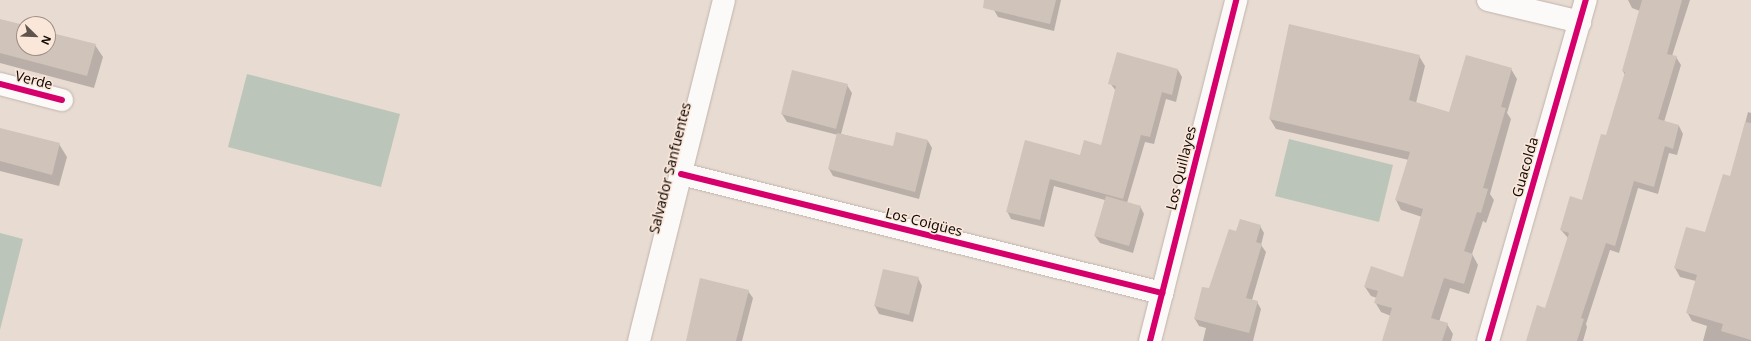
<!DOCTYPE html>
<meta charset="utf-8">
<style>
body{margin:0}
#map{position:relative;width:1751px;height:341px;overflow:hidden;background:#e8dbd2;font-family:"Noto Sans",sans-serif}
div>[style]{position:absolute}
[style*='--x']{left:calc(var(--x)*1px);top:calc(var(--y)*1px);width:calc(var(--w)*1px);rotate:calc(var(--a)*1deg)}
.green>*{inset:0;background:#bcc5b9}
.shadow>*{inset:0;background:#0003}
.building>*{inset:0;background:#d0c3ba}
.roads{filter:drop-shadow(0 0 1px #bfb4ad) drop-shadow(0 0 1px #bfb4ad)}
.minor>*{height:22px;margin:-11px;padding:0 11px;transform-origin:11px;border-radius:11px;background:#fcfaf8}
.tertiary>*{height:22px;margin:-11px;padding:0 11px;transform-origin:11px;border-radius:11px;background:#fcfaf8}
.cycleway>*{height:6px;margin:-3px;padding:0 3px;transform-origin:3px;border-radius:3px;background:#d6006c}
span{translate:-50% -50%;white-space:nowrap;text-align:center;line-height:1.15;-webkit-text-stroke:3px #fbe7da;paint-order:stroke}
.street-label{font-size:14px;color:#130b06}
.north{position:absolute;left:16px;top:16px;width:40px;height:40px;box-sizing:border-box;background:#fbe7da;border:1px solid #9e8f85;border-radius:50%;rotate:113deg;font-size:11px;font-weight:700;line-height:16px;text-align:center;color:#130b06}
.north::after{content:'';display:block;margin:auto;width:14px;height:18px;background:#5e544d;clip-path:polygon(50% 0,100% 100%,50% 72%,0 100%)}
</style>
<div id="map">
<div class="green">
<i style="clip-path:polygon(247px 74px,400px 114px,381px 187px,228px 147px)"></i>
<i style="clip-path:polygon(1289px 139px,1393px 165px,1379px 222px,1275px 196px)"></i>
<i style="clip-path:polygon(0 233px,23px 239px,0 330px)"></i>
</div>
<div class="shadow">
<i style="clip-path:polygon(996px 0,1061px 0,1054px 31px,998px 17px,994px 10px)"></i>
<i style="clip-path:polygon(1628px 0,1690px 0,1672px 56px,1676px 57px,1681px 65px,1664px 122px,1679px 126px,1683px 134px,1677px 155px,1669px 153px,1658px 194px,1638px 188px,1619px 253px,1610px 250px,1586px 324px,1587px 327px,1583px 341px,1527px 341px,1546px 309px,1568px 238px,1561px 230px,1582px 201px,1607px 137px,1625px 75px,1623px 71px,1640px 11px,1632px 8px)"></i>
<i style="clip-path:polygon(0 20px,24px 26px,24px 48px,48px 48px,48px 33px,95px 45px,103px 57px,94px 88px,0 63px)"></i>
<i style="clip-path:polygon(1419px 56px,1425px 66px,1416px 103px,1450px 113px,1511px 69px,1517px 79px,1507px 113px,1511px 119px,1490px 194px,1494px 200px,1486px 223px,1483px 221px,1472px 254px,1478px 265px,1469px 294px,1450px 288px,1439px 322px,1447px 324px,1453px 334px,1451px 341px,1383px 341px,1391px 316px,1381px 312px,1375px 302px,1377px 298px,1371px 296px,1365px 287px,1404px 278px,1422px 217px,1401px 210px,1396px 200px,1409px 160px,1276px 129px,1270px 119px)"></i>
<i style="clip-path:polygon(1178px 70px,1182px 77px,1176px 102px,1166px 99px,1154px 144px,1145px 142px,1127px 203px,1140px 206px,1144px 214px,1133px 253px,1100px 243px,1095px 236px,1105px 200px,1054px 186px,1044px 227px,1011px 219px,1007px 211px,1080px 156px,1102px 147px,1116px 91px,1110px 83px)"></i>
<i style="clip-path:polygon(847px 85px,852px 93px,841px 134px,893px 147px,928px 141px,932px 148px,919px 199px,833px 176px,829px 169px,838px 135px,787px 122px,782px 114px)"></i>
<i style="clip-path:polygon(1748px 112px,1751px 113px,1751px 341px,1703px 341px,1707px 326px,1692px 321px,1687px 312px,1696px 281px,1680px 277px,1675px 268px,1705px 234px,1731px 178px)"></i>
<i style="clip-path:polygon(0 129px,59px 144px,67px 157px,59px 186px,0 171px)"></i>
<i style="clip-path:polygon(1260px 226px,1264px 233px,1261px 245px,1266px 252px,1252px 300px,1257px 302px,1261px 309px,1253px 341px,1203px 341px,1206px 328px,1199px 326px,1195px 319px,1237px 232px)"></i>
<i style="clip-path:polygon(884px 270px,918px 278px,922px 286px,913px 322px,879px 314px,875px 306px)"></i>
<i style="clip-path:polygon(748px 291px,753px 298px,742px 341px,687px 341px)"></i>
</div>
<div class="building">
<i style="clip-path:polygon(984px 0,1056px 0,1050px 24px,983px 8px)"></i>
<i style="clip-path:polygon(1642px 0,1682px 0,1667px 54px,1677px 56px,1658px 119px,1679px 125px,1673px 149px,1665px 146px,1654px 187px,1634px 181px,1615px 246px,1606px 243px,1581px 318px,1584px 319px,1577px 341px,1526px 341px,1537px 305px,1545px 308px,1569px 233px,1560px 230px,1570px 196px,1582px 200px,1601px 134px,1606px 135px,1625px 72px,1622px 71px)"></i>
<i style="clip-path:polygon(0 19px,24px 25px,24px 48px,48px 48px,48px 32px,96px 44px,87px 76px,0 53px)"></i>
<i style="clip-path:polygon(1289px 24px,1420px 55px,1409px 100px,1449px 112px,1466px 55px,1512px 68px,1501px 107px,1506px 108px,1483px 188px,1488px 189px,1481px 213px,1477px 212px,1464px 251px,1473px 254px,1464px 284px,1444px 278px,1431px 318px,1448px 323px,1442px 341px,1382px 341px,1392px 308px,1374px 303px,1378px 291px,1364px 287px,1371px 266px,1403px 277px,1423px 209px,1395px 200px,1410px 152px,1269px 119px)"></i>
<i style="clip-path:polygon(1117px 52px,1178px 69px,1172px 95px,1162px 92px,1150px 137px,1141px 135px,1123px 199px,1050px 179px,1040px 220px,1006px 212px,1025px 140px,1080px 155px,1084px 140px,1101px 145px,1116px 86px,1108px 84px)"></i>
<i style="clip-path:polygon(792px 70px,848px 84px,836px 129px,781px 114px)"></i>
<i style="clip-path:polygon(1745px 122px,1751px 123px,1751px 340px,1721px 331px,1723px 324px,1686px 313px,1697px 275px,1674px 268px,1686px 227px,1705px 232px,1723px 174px,1730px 176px)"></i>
<i style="clip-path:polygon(0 128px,60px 143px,52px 175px,0 161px)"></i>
<i style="clip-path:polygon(896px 132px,928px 140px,915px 192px,828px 169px,837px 133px,893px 146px)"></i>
<i style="clip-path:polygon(1106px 196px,1141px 206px,1129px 246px,1094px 236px)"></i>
<i style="clip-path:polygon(1240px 219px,1261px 225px,1256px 242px,1262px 244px,1246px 298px,1258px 301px,1249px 333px,1194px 319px,1202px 287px,1209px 288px,1229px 229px,1236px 231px)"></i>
<i style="clip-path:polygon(883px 269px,919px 277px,909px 315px,874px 306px)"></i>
<i style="clip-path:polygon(700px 278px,749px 290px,736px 341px,686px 341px)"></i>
</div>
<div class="roads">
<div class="minor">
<i style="--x:1488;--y:0;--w:95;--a:13.4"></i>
<i style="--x:0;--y:84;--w:64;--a:14.5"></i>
<i style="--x:681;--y:174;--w:496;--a:13.9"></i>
<i style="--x:1150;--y:341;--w:352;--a:-75.8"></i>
<i style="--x:1488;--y:341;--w:355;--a:-74"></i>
</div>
<div class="tertiary">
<i style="--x:639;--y:341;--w:351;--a:-76"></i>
</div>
</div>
<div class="cycleway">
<i style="--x:0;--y:84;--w:64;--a:14.5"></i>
<i style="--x:681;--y:174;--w:496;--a:13.9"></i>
<i style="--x:1150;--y:341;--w:352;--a:-75.8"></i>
<i style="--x:1488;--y:341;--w:355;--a:-74"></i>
</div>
<div class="street-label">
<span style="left:34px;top:80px;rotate:14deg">Verde</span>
<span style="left:1525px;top:167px;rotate:-74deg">Guacolda</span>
<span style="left:670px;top:168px;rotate:-76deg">Salvador Sanfuentes</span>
<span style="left:1181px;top:168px;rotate:-76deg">Los Quillayes</span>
<span style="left:924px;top:222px;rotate:14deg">Los Coigües</span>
</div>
<div class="north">N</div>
</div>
